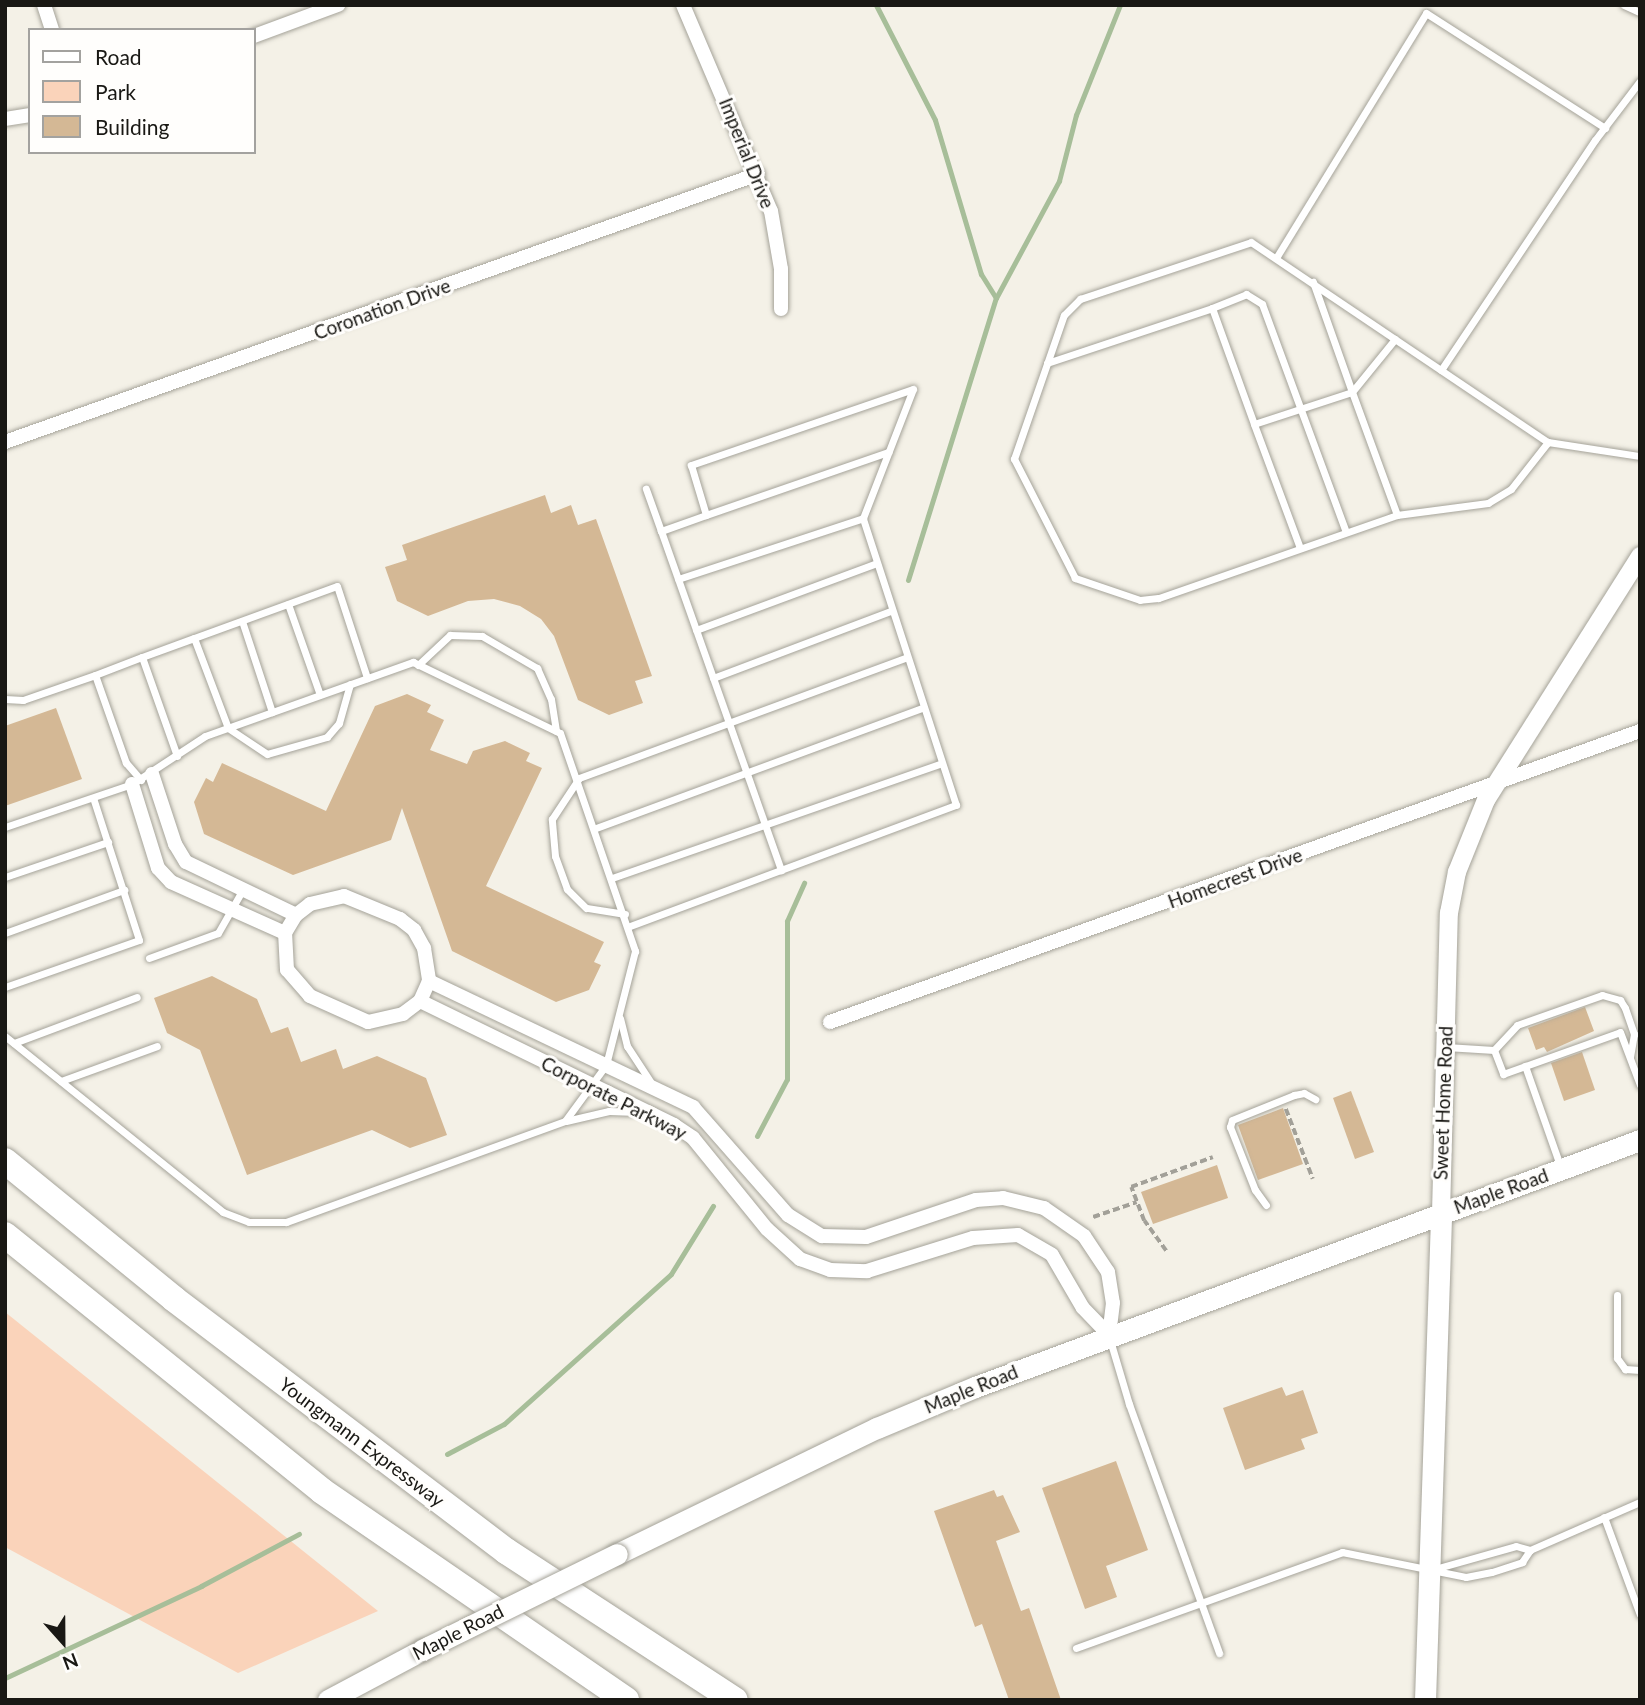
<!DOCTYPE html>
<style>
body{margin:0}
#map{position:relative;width:1645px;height:1705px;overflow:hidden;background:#f4f1e7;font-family:Lato,sans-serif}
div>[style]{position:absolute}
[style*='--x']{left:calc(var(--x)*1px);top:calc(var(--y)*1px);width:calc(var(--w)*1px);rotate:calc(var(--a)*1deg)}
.green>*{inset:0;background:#fad3ba}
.stream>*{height:5px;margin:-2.5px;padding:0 2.5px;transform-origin:2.5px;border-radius:2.5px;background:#a7be99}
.building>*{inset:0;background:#d4b895}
.path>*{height:3.5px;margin-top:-1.75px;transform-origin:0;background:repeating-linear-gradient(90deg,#a2a098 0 7px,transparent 0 10.5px)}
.roads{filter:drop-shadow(0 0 2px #a5a399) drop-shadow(0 0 2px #a5a399)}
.service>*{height:7px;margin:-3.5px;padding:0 3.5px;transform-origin:3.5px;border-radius:3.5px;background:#fff}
.minor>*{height:14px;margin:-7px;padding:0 7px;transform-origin:7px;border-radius:7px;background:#fff}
.tertiary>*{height:18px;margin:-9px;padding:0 9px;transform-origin:9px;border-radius:9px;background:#fff}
.secondary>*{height:21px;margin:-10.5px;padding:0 10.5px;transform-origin:10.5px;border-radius:10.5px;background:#fff}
.motorway>*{height:26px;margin:-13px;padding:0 13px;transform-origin:13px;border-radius:13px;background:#fff}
.bridges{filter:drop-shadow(0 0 2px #a5a399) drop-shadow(0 0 2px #a5a399)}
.secondary-bridge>*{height:21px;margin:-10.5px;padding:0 10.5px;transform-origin:10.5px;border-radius:10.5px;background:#fff}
span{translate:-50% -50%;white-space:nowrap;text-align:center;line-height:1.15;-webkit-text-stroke:6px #fffefc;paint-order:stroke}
.street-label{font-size:19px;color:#191814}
.frame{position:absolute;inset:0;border:7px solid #191814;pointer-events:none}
.legend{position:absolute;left:28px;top:28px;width:228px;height:126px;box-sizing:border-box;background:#fffefc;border:2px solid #a3a29f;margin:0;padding:9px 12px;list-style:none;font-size:21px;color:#191814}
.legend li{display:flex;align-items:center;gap:14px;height:35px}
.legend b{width:35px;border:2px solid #a3a29f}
.north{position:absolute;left:28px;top:1607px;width:70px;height:70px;-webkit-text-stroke:5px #fffefc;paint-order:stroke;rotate:159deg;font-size:19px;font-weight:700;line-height:28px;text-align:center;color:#191814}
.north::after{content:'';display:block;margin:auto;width:24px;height:32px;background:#191814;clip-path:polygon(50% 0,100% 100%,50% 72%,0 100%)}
</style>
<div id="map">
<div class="green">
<i style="clip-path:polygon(5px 1312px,378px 1611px,238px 1673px,5px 1547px)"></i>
</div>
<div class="stream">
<i style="--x:876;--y:5;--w:129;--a:62.8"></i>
<i style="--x:935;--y:120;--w:161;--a:73.4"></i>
<i style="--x:981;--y:274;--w:28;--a:58"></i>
<i style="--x:908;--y:580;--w:295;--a:-72.7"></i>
<i style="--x:996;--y:298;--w:133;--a:-61.7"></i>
<i style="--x:1059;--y:181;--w:68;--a:-75.6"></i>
<i style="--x:1076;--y:115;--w:118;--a:-68.2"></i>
<i style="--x:757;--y:1136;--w:64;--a:-62.2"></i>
<i style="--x:787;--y:1079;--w:158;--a:-90"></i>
<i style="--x:787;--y:921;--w:42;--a:-65.9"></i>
<i style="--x:447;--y:1454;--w:64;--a:-27.8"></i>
<i style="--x:504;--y:1424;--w:224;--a:-41.9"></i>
<i style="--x:671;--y:1274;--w:80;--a:-58.3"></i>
<i style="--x:5;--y:1678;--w:217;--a:-25.1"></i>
<i style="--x:201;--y:1586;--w:111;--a:-28"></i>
</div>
<div class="building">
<i style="clip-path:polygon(545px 495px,551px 513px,571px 505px,578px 525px,596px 519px,652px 676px,635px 681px,643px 703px,609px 715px,578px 700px,554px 636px,541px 619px,520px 606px,494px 599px,468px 601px,428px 616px,397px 601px,385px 567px,407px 560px,402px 545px)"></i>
<i style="clip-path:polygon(407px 694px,431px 705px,427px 712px,444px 720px,430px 750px,467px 764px,473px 751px,505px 741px,530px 753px,526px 761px,542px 768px,486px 886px,604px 942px,594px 962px,601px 965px,589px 990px,556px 1002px,452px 951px,402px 808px,391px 840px,293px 875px,204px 834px,194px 802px,206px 778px,213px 782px,222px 763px,326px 811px,375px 706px)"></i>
<i style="clip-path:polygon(56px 708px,82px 779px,5px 806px,5px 726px)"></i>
<i style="clip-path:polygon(212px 976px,257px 999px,271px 1033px,288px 1027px,301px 1062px,336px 1049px,343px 1069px,377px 1056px,426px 1078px,447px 1135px,410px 1148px,372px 1130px,247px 1175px,200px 1050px,167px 1033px,154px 998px)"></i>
<i style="clip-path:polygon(1585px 1007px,1594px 1031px,1547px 1052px,1544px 1047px,1536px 1050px,1528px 1028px)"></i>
<i style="clip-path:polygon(1582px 1052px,1595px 1090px,1564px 1101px,1551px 1063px)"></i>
<i style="clip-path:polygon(1351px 1091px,1374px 1152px,1355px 1159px,1333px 1098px)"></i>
<i style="clip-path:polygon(1283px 1108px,1303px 1164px,1258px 1180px,1238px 1125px)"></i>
<i style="clip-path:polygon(1217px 1165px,1228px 1198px,1153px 1224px,1141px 1192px)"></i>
<i style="clip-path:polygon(1282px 1387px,1286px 1396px,1303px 1390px,1318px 1433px,1301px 1439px,1305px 1449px,1245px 1470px,1223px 1408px)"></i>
<i style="clip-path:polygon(1116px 1461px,1148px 1550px,1106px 1566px,1117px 1597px,1085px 1609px,1042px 1488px)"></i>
<i style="clip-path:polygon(994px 1490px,997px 1497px,1003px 1495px,1020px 1532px,996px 1541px,1021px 1611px,1029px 1608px,1061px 1700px,1009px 1700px,982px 1624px,975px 1627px,934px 1511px)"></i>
</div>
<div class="path">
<i style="--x:1286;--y:1109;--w:75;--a:68.9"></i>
<i style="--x:1093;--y:1217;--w:46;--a:-18.8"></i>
<i style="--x:1166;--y:1251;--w:37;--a:-126"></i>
<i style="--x:1144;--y:1221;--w:36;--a:-111"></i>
<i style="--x:1131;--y:1187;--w:87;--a:-20.1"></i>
</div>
<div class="roads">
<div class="service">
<i style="--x:1624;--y:5;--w:17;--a:25"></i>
<i style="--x:1276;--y:258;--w:287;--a:-58.5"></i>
<i style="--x:1426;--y:13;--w:213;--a:32.7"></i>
<i style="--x:1212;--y:308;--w:37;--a:-22"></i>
<i style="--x:1246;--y:294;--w:19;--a:32"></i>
<i style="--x:1262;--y:304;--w:243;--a:69.8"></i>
<i style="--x:1395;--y:339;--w:68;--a:129.1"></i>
<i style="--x:1352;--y:392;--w:131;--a:69.9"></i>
<i style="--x:1047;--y:363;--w:174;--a:-18.4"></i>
<i style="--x:1212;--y:308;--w:123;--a:70.1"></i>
<i style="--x:1441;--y:370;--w:277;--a:-56.2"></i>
<i style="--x:1595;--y:140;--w:74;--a:-52.7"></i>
<i style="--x:1548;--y:442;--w:60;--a:128.2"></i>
<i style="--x:1511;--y:489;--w:27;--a:149"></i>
<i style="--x:1488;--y:503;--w:92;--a:172.5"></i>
<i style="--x:1397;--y:515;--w:253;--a:160.8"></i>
<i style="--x:1158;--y:598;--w:18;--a:174"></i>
<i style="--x:1140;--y:600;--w:69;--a:-161.3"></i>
<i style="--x:1075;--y:578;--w:134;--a:-117.1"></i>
<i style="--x:1014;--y:459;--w:152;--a:-70.9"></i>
<i style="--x:1064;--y:315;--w:23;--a:-45"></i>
<i style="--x:1080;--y:299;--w:180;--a:-18.4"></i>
<i style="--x:1251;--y:242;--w:358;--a:34"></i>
<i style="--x:1548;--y:442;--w:93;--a:8.7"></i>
<i style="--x:706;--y:515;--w:193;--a:-19.1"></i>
<i style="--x:661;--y:531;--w:360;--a:70.5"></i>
<i style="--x:1300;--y:548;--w:132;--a:-110.4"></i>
<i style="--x:1254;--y:424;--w:103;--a:-18.1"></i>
<i style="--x:1352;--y:392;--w:117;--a:-109.5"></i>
<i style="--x:678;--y:579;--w:195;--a:-18.2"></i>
<i style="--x:288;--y:604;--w:96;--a:70.6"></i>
<i style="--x:242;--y:621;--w:96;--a:71.8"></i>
<i style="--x:696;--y:630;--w:190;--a:-20.3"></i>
<i style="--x:418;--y:665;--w:44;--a:-43.2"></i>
<i style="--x:450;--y:635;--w:32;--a:2"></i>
<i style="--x:482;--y:636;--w:64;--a:30.2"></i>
<i style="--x:537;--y:668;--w:34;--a:66"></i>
<i style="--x:551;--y:699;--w:32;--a:81"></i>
<i style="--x:713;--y:678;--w:189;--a:-20.7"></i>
<i style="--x:350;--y:684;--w:41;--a:105.8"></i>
<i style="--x:339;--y:723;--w:18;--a:131"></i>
<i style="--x:327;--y:737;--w:62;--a:164.2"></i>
<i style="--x:267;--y:754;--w:47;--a:-146.3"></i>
<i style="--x:228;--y:728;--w:96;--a:-110.7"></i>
<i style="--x:194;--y:638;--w:152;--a:-20"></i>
<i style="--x:337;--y:586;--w:97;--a:71.9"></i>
<i style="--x:5;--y:699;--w:18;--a:3"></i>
<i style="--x:23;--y:700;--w:76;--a:-19.1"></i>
<i style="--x:177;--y:756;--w:105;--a:-109.5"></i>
<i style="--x:142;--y:657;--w:55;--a:-20.1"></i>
<i style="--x:141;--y:780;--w:23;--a:-131"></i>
<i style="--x:126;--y:763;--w:93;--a:-109.4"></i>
<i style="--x:95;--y:675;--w:50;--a:-21"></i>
<i style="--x:5;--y:827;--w:134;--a:-18.7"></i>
<i style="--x:132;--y:784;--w:87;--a:-33.3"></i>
<i style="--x:205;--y:736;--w:221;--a:-19.6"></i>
<i style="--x:413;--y:662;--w:163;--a:25.8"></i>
<i style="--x:560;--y:733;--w:231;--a:71"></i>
<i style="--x:635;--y:951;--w:118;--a:104.3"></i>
<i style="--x:606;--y:1065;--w:69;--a:126.2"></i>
<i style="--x:565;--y:1121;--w:297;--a:160.1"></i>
<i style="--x:286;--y:1222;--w:37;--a:180"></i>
<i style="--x:249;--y:1222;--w:28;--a:-159"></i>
<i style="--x:223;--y:1212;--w:280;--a:-141.1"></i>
<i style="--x:596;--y:828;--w:348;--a:-20.2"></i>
<i style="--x:5;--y:877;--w:109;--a:-18.8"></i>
<i style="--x:612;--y:878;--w:349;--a:-19.2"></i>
<i style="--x:625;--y:914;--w:39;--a:-171"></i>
<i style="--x:586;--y:908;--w:27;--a:-135"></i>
<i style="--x:567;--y:889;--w:35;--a:-110"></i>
<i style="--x:555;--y:856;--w:37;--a:-95"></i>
<i style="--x:552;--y:819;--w:49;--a:-56.6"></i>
<i style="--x:579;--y:778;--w:348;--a:-20.2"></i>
<i style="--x:630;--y:926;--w:348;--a:-20.4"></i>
<i style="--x:956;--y:805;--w:302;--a:-108"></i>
<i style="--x:863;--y:518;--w:138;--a:-68.8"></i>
<i style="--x:913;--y:389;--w:235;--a:161.1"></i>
<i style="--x:691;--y:465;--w:52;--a:73.3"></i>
<i style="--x:706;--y:515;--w:48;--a:160.4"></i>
<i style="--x:661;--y:531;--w:45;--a:-109.7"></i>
<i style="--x:5;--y:933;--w:127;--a:-19.9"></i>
<i style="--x:149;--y:958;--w:73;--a:-19.9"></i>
<i style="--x:218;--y:933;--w:48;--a:-60.3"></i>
<i style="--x:5;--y:987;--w:142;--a:-19.3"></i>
<i style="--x:139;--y:940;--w:149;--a:-107.9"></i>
<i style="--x:620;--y:1018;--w:29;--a:76"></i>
<i style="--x:627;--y:1046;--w:42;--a:56.7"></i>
<i style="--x:14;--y:1043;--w:131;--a:-20.5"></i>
<i style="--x:1446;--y:1047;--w:48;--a:3.6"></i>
<i style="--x:1494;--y:1050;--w:26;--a:69"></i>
<i style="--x:1503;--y:1074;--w:124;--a:-19.7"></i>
<i style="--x:1620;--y:1032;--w:57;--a:69.3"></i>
<i style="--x:1494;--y:1050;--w:34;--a:-47"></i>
<i style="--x:1517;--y:1025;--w:90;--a:-19.4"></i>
<i style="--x:1602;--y:995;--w:19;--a:16"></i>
<i style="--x:1620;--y:1000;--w:9;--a:58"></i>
<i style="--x:1625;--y:1008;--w:28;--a:71"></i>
<i style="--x:1634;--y:1034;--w:23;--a:100"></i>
<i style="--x:1525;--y:1066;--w:108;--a:70.6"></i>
<i style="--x:61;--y:1081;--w:102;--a:-20"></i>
<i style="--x:566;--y:1121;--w:44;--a:-13.1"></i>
<i style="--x:609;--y:1111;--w:28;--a:2"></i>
<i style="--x:1266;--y:1205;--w:19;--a:-126"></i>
<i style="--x:1255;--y:1190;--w:68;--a:-111.6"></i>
<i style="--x:1230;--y:1127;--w:7;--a:-74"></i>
<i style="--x:1232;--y:1120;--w:67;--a:-22"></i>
<i style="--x:1294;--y:1095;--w:10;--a:-11"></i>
<i style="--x:1304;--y:1093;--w:13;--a:29"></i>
<i style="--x:1617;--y:1295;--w:63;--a:90"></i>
<i style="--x:1617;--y:1358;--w:14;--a:54"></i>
<i style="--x:1625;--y:1369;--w:15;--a:4"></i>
<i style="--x:1110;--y:1340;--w:67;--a:73.5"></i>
<i style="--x:1129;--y:1404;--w:265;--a:70.1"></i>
<i style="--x:1604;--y:1517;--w:104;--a:69.8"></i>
<i style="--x:1431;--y:1570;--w:88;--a:-15.8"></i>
<i style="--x:1516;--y:1546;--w:15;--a:16"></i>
<i style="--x:1076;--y:1648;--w:283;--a:-19.8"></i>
<i style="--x:1342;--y:1552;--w:126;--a:11.4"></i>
<i style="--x:1466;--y:1577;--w:26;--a:-11"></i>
<i style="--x:1492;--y:1572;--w:32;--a:-18"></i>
<i style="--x:1522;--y:1562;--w:14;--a:-56"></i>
<i style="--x:1530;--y:1550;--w:120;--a:-23.6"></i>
</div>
<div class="minor">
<i style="--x:44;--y:5;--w:26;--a:72"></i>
<i style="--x:683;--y:5;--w:224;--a:66.9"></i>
<i style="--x:771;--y:211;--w:59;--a:80.2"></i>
<i style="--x:781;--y:269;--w:40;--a:90"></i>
<i style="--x:254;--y:36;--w:90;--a:-20.3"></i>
<i style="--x:5;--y:119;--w:25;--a:-9"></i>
<i style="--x:5;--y:442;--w:799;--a:-19.59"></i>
<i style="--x:152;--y:774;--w:74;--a:71.8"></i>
<i style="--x:175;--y:844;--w:21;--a:59"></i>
<i style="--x:186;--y:862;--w:122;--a:25.7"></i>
<i style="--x:132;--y:784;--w:88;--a:72.8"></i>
<i style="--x:158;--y:868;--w:19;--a:47"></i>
<i style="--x:171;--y:882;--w:125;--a:24.1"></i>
<i style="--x:344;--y:896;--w:61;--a:22.3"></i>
<i style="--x:400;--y:919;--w:18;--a:38"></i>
<i style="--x:414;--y:930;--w:21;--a:61"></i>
<i style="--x:424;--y:948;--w:33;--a:81"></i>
<i style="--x:429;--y:981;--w:22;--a:114"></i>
<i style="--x:420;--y:1001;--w:21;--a:143"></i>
<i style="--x:403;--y:1014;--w:36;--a:167"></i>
<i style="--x:368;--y:1022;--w:64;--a:-155.9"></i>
<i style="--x:310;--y:996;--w:35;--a:-131"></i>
<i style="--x:287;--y:970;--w:37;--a:-93"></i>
<i style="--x:285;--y:933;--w:21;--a:-59"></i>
<i style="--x:296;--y:915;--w:18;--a:-38"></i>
<i style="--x:310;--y:904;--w:35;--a:-13"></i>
<i style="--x:429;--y:981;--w:293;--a:25.5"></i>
<i style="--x:693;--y:1107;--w:144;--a:48.7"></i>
<i style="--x:788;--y:1215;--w:40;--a:32"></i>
<i style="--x:822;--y:1236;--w:44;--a:1.3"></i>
<i style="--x:866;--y:1237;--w:116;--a:-18.6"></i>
<i style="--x:976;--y:1200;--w:27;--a:-4"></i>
<i style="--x:1003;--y:1198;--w:42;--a:13.7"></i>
<i style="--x:1044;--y:1208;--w:49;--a:35"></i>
<i style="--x:1084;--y:1236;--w:43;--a:56.3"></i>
<i style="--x:1108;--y:1272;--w:31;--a:81"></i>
<i style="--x:1113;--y:1303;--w:32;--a:97"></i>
<i style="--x:420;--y:1001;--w:283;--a:26"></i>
<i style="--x:674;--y:1125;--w:23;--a:34"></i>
<i style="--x:693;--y:1138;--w:117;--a:50.9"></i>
<i style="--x:767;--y:1229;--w:45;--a:42.3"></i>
<i style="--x:800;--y:1259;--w:32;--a:20"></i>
<i style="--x:830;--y:1270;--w:37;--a:2"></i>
<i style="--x:867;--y:1271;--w:111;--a:-17.3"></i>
<i style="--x:973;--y:1238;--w:45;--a:-3.8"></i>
<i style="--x:1018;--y:1235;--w:39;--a:30"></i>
<i style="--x:1052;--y:1255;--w:61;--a:59.7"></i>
<i style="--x:1083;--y:1308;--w:37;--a:46"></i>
<i style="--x:830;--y:1022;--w:861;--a:-19.76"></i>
</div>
<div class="tertiary">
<i style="--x:1441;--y:1213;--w:300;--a:-88.5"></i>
<i style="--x:1449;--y:913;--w:42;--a:-79"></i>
<i style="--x:1457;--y:872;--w:78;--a:-68.1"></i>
<i style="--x:1486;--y:800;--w:289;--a:-57.7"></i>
</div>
<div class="secondary">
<i style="--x:617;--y:1554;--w:289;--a:-25.9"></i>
<i style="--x:877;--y:1428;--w:106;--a:-22.7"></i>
<i style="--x:975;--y:1387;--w:709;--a:-20.38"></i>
<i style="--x:328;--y:1700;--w:106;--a:-28"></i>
<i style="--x:1425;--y:1700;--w:487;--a:-88.1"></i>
</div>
<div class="motorway">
<i style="--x:5;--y:1161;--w:218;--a:39.2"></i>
<i style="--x:174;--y:1299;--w:417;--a:37.2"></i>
<i style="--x:506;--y:1551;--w:273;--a:33.1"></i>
<i style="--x:5;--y:1235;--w:407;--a:38.9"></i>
<i style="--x:322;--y:1491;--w:369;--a:34.5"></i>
</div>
</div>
<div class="bridges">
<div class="secondary-bridge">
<i style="--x:422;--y:1650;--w:217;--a:-26.2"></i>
</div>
</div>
<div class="street-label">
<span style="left:747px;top:153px;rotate:68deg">Imperial Drive</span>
<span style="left:382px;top:309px;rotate:-20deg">Coronation Drive</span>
<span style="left:1235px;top:878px;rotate:-20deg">Homecrest Drive</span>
<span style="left:614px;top:1098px;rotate:27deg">Corporate Parkway</span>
<span style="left:1443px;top:1103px;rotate:-88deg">Sweet Home Road</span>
<span style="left:1501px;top:1191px;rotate:-20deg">Maple Road</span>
<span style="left:971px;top:1389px;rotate:-22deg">Maple Road</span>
<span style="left:362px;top:1442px;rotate:37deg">Youngmann Expressway</span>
<span style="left:458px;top:1632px;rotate:-27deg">Maple Road</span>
</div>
<div class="frame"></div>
<ul class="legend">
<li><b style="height:9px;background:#fff"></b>Road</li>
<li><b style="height:19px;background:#fad3ba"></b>Park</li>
<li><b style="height:19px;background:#d4b895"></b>Building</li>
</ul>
<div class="north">N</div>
</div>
